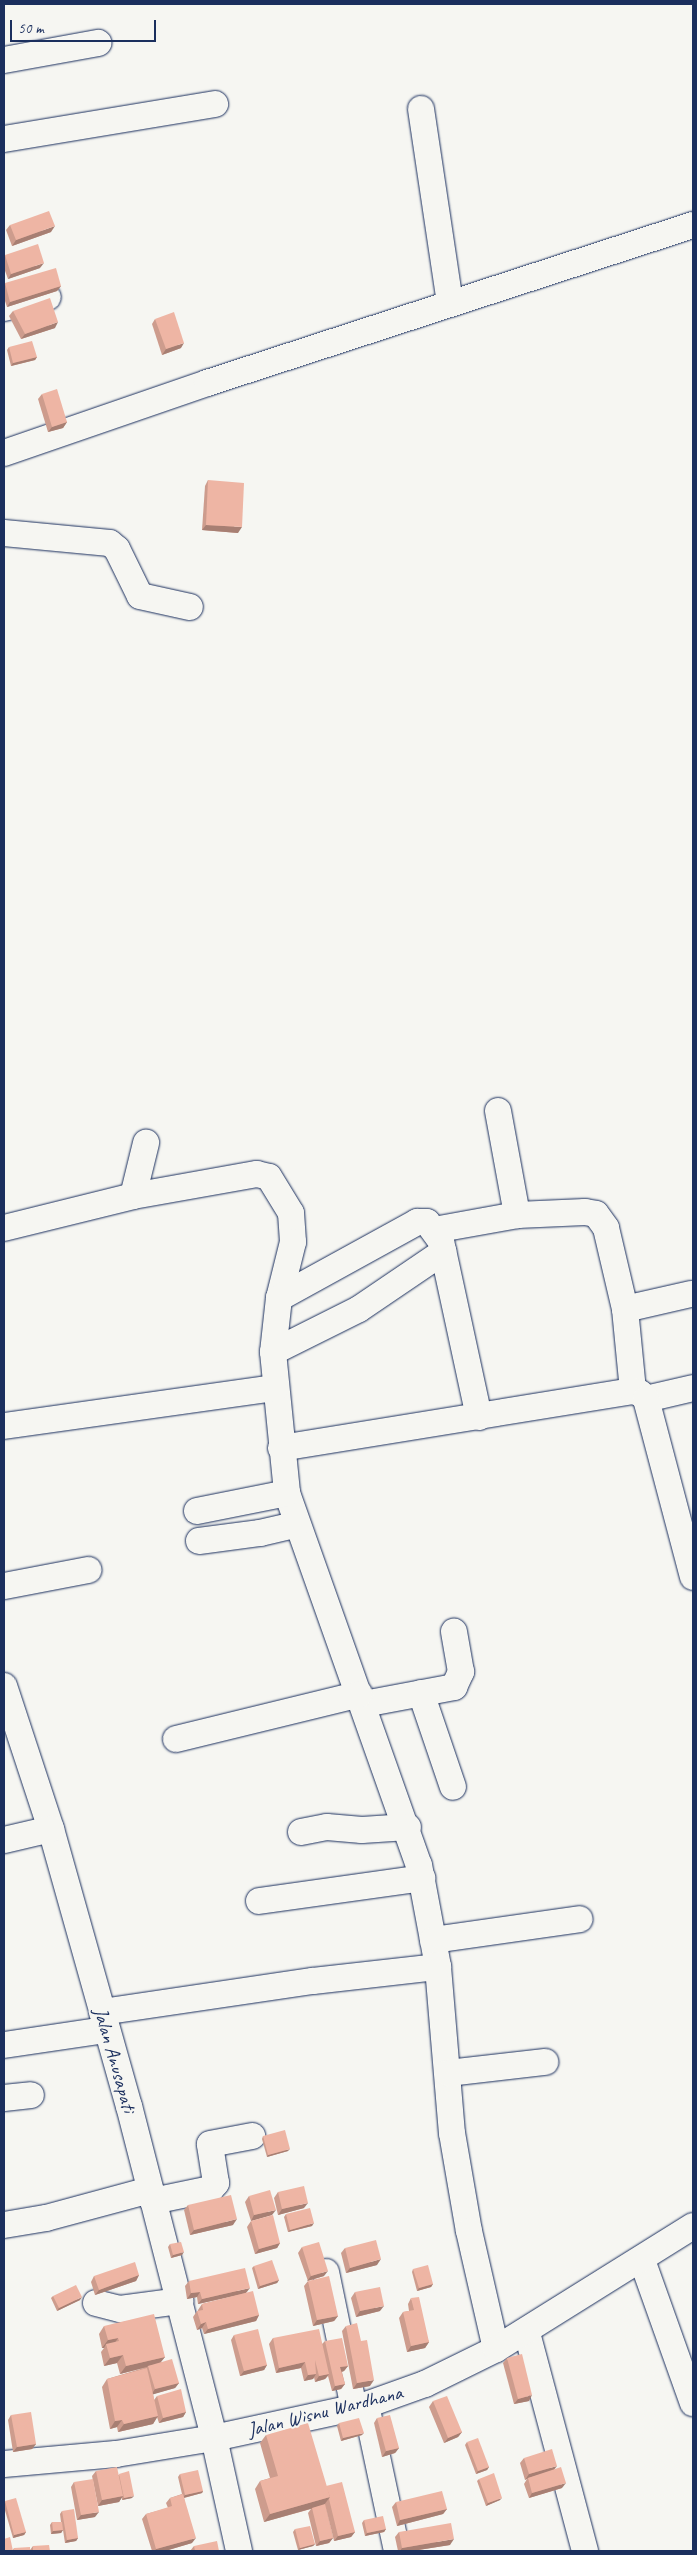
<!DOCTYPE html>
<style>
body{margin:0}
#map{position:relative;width:697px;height:2555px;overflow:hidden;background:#f6f6f2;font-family:Caveat,sans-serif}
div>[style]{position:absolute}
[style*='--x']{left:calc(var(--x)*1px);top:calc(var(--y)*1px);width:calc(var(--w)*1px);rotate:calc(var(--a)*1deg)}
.roads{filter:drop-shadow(0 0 1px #1b2f5e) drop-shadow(0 0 1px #1b2f5e)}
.minor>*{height:26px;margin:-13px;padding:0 13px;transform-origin:13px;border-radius:13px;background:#f6f6f2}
.wall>*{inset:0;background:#cd9c8d}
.shaded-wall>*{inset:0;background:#a77f73}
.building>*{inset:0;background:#eeb5a4}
span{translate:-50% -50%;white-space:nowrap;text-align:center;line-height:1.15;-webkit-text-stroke:4px #f6f6f2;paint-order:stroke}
.street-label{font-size:20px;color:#1b2f5e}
.frame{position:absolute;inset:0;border:5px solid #1b2f5e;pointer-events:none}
.scale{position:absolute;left:10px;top:20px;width:146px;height:22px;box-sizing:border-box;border:2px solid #1b2f5e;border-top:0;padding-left:6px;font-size:15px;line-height:18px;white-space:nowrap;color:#1b2f5e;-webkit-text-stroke:4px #f6f6f2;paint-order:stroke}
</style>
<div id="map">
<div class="roads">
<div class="minor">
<i style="--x:4;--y:60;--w:96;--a:-10.3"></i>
<i style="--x:421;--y:109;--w:196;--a:81.5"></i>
<i style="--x:4;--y:139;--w:214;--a:-9.4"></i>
<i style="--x:4;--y:308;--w:45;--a:-14"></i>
<i style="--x:4;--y:453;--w:215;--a:-19"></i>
<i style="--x:207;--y:383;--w:511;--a:-18.01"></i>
<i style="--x:4;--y:533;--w:106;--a:5.4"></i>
<i style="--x:110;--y:543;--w:9;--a:41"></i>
<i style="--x:117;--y:549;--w:52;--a:63.9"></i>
<i style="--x:140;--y:596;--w:51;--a:12.4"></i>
<i style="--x:498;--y:1111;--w:106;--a:79.6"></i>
<i style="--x:133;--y:1196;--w:55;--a:-76.2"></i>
<i style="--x:4;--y:1228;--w:133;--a:-13.9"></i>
<i style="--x:133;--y:1196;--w:126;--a:-10.1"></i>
<i style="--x:257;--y:1174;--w:12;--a:14"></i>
<i style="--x:269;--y:1177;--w:42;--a:58.6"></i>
<i style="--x:291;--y:1213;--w:29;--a:86"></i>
<i style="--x:293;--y:1242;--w:58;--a:104"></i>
<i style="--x:279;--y:1298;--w:54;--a:96.3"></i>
<i style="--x:273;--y:1352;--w:142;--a:84.3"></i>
<i style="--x:287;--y:1493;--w:395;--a:70.5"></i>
<i style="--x:419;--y:1865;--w:104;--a:79.4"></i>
<i style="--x:438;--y:1967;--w:167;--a:85.2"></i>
<i style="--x:452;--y:2133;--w:99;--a:80.2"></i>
<i style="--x:469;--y:2231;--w:121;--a:77.1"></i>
<i style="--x:434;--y:1230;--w:84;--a:-10.2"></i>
<i style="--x:517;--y:1215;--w:68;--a:-2.5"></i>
<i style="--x:585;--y:1212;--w:11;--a:10"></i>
<i style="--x:596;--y:1214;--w:17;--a:54"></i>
<i style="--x:606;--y:1228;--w:83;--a:76.8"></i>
<i style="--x:625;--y:1309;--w:82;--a:84.4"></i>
<i style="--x:279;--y:1298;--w:158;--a:-28.8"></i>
<i style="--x:417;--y:1222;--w:10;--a:0"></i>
<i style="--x:427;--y:1222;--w:24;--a:54"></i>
<i style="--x:441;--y:1241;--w:180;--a:77.8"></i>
<i style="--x:625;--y:1309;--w:68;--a:-12.8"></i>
<i style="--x:273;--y:1352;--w:96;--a:-26.6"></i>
<i style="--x:359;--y:1309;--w:102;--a:-34.2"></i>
<i style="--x:646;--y:1399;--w:48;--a:-13.2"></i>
<i style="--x:4;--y:1426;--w:274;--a:-8"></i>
<i style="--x:281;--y:1448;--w:357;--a:-9.2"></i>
<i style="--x:633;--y:1391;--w:7;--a:16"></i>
<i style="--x:640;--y:1393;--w:8;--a:45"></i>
<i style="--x:646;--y:1399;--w:184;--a:75.2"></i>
<i style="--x:197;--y:1511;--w:92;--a:-11.3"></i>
<i style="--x:199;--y:1541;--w:62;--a:-7.5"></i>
<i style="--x:260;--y:1533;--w:37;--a:-13"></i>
<i style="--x:4;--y:1586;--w:86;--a:-10.8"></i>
<i style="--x:4;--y:1686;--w:151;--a:71.8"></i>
<i style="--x:51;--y:1829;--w:288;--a:74.3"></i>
<i style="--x:129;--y:2106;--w:343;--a:75.6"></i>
<i style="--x:214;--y:2438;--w:116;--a:77.5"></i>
<i style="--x:421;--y:1693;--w:99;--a:71.2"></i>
<i style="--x:364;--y:1704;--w:92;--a:-10.7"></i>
<i style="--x:454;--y:1687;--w:17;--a:-65"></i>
<i style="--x:461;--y:1672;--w:41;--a:-99.9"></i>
<i style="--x:176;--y:1739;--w:189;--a:-13.7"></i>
<i style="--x:301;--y:1832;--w:26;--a:-11"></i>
<i style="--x:327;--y:1827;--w:35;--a:5"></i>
<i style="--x:362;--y:1830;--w:46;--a:-3.7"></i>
<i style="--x:4;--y:1840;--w:48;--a:-13.2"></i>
<i style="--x:259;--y:1901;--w:165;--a:-8"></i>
<i style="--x:433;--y:1940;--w:148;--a:-8.1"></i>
<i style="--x:102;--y:2012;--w:213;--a:-8.4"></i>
<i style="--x:313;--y:1981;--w:126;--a:-6.4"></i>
<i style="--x:4;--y:2045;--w:103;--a:-8.4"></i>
<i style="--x:448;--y:2073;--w:98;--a:-6.5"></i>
<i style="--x:4;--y:2098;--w:27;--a:-6"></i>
<i style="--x:153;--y:2201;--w:59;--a:-11.7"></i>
<i style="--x:211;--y:2189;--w:8;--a:-50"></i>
<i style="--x:216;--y:2183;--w:39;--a:-99"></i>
<i style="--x:210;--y:2144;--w:43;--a:-10.8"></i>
<i style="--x:4;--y:2225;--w:43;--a:-9.5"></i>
<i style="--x:46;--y:2218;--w:108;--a:-15.1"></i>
<i style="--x:642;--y:2260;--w:152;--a:70.4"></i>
<i style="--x:326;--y:2272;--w:139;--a:78.4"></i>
<i style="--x:96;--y:2303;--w:25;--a:14"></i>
<i style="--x:120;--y:2309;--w:61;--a:-7.6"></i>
<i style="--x:527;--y:2333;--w:226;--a:75.1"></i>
<i style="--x:366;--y:2405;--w:149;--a:78"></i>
<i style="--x:4;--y:2464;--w:112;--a:-5.1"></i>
<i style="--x:116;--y:2454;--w:99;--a:-9.3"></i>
<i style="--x:214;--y:2438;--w:156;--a:-12.2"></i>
<i style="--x:366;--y:2405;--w:63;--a:-19.6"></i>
<i style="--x:425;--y:2384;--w:79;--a:-26.2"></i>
<i style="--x:496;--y:2349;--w:232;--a:-32"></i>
</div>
</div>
<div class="wall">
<i style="clip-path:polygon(10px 225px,51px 232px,12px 246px,6px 230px)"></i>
<i style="clip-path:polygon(5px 255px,40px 268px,8px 279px,4px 268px,4px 257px)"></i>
<i style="clip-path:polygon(5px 283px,61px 286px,57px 291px,7px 307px,4px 298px,4px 285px)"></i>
<i style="clip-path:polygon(13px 311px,55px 328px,21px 339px,9px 316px)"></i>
<i style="clip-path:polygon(155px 319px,181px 348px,162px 355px,152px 324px)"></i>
<i style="clip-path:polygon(9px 347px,37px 357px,35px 360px,11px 366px,7px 350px)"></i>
<i style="clip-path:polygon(42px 394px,67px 422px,63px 428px,48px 432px,38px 399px)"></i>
<i style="clip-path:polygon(208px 480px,238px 533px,202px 530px,205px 486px)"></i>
<i style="clip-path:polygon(263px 2136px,288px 2151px,267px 2157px,262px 2139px)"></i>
<i style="clip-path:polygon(278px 2192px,304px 2208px,278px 2215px,274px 2198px)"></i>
<i style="clip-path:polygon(249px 2196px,272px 2215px,251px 2221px,245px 2202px)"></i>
<i style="clip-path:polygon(188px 2205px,233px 2225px,190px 2235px,184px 2210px)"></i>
<i style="clip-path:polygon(286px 2214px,312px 2226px,288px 2232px,284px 2217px)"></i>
<i style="clip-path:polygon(251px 2221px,280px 2243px,277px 2248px,255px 2254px,247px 2227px)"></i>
<i style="clip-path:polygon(170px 2244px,182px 2255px,171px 2258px,168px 2247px)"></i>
<i style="clip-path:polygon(302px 2247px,324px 2276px,308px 2281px,338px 2316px,334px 2321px,313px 2326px,304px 2286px,308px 2281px,298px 2253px)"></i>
<i style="clip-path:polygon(345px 2248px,377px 2265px,346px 2273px,341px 2253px)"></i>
<i style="clip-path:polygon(254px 2266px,279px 2280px,277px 2283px,258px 2289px,252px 2268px)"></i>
<i style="clip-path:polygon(413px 2269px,433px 2284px,431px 2287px,417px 2291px,412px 2272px)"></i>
<i style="clip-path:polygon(139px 2275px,136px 2281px,95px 2295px,91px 2282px,94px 2276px)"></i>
<i style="clip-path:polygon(189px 2281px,246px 2293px,259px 2315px,256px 2321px,204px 2334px,202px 2328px,197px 2330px,193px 2317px,197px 2311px,198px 2311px,198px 2310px,202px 2304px,244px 2294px,198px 2304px,197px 2297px,187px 2299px,185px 2286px)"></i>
<i style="clip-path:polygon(355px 2292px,380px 2311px,356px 2317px,351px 2298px)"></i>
<i style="clip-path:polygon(53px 2296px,80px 2300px,57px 2311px,51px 2298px)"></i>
<i style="clip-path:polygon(411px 2298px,429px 2342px,425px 2348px,407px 2352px,399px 2318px,403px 2312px,409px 2311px,408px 2304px)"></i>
<i style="clip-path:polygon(104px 2326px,165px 2357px,161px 2362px,179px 2383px,175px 2388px,153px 2394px,154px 2400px,157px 2396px,186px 2412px,183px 2417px,159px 2423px,157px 2417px,153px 2424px,118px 2432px,117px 2427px,110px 2429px,102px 2387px,107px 2379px,147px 2367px,120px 2374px,117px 2363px,104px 2366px,101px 2352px,104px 2348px,102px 2348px,99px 2334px)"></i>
<i style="clip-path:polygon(346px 2326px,370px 2386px,353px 2389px,342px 2331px)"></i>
<i style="clip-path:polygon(234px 2335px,267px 2365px,264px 2370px,240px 2376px,231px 2340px)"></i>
<i style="clip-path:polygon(273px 2338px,322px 2344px,325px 2341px,348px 2366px,344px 2371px,342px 2372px,345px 2384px,341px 2389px,332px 2391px,328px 2376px,325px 2379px,315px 2382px,314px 2377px,313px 2379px,304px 2381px,301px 2368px,276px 2373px,269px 2344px)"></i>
<i style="clip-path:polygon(507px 2358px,529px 2401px,514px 2404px,503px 2363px)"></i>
<i style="clip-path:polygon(433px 2401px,462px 2432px,458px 2437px,444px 2443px,429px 2407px)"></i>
<i style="clip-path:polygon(11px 2415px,36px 2444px,32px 2449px,13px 2452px,8px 2420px)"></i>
<i style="clip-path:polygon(377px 2418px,399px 2448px,395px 2453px,382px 2457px,374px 2423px)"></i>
<i style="clip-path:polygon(339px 2423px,362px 2435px,341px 2441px,337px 2426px)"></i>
<i style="clip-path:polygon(266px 2435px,326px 2486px,355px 2532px,351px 2537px,334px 2541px,325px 2504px,333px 2538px,329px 2543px,316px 2546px,308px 2513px,311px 2509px,264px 2522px,255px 2489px,260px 2481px,270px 2478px,260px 2443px)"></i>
<i style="clip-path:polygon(467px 2442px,489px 2467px,487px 2470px,476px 2474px,465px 2445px)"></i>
<i style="clip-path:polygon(524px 2458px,555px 2470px,562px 2488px,529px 2498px,524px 2484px,527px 2479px,525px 2480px,520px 2463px)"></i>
<i style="clip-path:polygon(96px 2471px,119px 2475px,119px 2474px,132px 2498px,122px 2500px,122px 2497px,119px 2502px,98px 2506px,92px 2476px)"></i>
<i style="clip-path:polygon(180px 2474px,203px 2491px,202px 2493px,184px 2498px,192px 2543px,165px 2551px,152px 2551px,142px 2519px,146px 2514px,168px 2508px,166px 2503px,170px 2498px,182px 2494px,178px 2477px)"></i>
<i style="clip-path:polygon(479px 2479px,500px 2500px,486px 2506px,477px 2481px)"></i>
<i style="clip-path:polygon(74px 2482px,95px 2517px,77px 2520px,71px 2487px)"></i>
<i style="clip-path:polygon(5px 2501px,26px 2532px,24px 2535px,13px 2538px,4px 2507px,4px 2503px)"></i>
<i style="clip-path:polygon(396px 2502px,447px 2509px,443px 2514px,397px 2526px,392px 2507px)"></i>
<i style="clip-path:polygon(62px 2511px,78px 2538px,76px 2541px,65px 2543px,63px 2530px,61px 2533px,51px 2534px,50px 2525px,52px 2522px,61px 2522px,60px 2514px)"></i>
<i style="clip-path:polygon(364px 2520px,386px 2529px,384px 2532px,365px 2536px,362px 2523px)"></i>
<i style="clip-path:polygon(295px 2529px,315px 2544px,313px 2546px,298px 2550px,293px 2532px)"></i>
<i style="clip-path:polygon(399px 2532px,450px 2545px,412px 2551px,398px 2551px,395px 2537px)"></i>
<i style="clip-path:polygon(33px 2546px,50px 2551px,4px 2551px,13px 2550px,14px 2548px,30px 2550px)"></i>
<i style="clip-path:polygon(194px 2546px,219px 2551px,190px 2551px)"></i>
</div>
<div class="shaded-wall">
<i style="clip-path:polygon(55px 226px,51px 232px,12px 246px,16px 240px)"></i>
<i style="clip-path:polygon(44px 263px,40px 268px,8px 279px,11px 274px)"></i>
<i style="clip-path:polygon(61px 286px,57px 291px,7px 307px,10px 302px)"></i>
<i style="clip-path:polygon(58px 322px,55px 328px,21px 339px,25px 334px)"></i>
<i style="clip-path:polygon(184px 343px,181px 348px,162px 355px,166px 349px)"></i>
<i style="clip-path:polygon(37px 357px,35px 360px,11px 366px,13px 363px)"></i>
<i style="clip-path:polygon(67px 422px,63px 428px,48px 432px,52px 427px)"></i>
<i style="clip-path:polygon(206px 525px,242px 527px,238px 533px,202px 530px)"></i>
<i style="clip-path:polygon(290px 2149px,288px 2151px,267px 2157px,268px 2155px)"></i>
<i style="clip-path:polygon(308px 2203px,304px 2208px,278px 2215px,282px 2209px)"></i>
<i style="clip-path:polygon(276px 2210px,272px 2215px,251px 2221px,254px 2215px)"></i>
<i style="clip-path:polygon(237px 2219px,233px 2225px,190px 2235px,194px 2230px)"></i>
<i style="clip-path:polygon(314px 2223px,312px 2226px,288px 2232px,290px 2230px)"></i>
<i style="clip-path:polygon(280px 2243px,277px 2248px,255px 2254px,259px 2249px)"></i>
<i style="clip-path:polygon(184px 2252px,182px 2255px,171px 2258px,173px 2255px)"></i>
<i style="clip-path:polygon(381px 2259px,377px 2265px,346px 2273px,350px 2268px)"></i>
<i style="clip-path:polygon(328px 2271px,324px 2276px,307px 2281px,311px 2276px)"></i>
<i style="clip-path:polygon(139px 2275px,136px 2281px,95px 2295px,99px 2290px)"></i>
<i style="clip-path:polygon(279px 2280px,277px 2283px,258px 2289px,260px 2286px)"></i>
<i style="clip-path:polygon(433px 2284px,431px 2287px,417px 2291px,419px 2288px)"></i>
<i style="clip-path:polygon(250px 2288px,246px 2293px,198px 2304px,202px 2299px)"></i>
<i style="clip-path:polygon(200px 2292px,197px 2297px,187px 2299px,191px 2293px)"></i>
<i style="clip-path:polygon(82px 2297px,80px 2300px,57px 2311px,59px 2308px)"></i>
<i style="clip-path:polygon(384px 2306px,380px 2311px,356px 2317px,360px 2311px)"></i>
<i style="clip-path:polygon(259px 2315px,256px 2321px,204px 2334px,208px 2329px)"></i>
<i style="clip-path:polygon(338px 2316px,334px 2321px,313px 2326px,317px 2320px)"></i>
<i style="clip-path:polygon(206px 2322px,202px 2328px,197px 2330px,201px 2324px)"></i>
<i style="clip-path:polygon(118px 2338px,113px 2346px,106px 2344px,104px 2348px,102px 2348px,108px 2340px)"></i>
<i style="clip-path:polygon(429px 2342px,425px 2348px,407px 2352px,411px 2346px)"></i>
<i style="clip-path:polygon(123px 2355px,117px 2363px,104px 2366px,110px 2358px)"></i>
<i style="clip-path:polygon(165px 2357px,159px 2364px,148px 2366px,147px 2367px,120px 2374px,126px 2366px)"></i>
<i style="clip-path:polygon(305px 2362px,301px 2368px,276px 2373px,279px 2368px)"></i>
<i style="clip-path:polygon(267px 2365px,264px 2370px,240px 2376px,244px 2371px)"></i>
<i style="clip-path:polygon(348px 2366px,344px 2371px,337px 2373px,340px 2367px)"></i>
<i style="clip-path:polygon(316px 2374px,313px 2379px,304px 2381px,308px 2375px)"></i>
<i style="clip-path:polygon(329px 2374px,325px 2379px,315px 2382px,319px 2376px)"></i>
<i style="clip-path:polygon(374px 2380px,370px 2386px,353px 2389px,357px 2383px)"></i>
<i style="clip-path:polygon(179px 2383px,175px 2388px,151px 2395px,155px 2389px)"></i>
<i style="clip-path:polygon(345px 2384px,341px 2389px,332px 2391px,335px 2386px)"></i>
<i style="clip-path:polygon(532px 2395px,529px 2401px,514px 2404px,518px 2399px)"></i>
<i style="clip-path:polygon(186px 2412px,183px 2417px,159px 2423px,163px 2418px)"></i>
<i style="clip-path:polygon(158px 2416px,153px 2424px,118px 2432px,124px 2424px)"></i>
<i style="clip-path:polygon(122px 2420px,117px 2427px,110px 2429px,115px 2421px)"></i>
<i style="clip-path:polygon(462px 2432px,458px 2437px,444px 2443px,448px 2438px)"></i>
<i style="clip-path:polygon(364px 2433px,362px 2435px,341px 2441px,343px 2438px)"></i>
<i style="clip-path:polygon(36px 2444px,32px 2449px,13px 2452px,17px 2447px)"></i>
<i style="clip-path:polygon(399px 2448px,395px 2453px,382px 2457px,386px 2451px)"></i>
<i style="clip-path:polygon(557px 2466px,553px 2471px,528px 2478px,525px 2480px,529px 2474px)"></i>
<i style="clip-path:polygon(489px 2467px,487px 2470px,476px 2474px,478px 2471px)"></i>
<i style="clip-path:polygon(566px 2483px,562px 2488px,529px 2498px,532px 2493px)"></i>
<i style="clip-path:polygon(203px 2491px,202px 2493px,183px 2498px,185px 2495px)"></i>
<i style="clip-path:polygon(123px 2496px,119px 2502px,98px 2506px,102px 2500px)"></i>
<i style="clip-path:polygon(134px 2496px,132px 2498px,122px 2500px,124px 2498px)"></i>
<i style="clip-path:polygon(330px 2497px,324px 2505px,264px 2522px,270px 2514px)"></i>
<i style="clip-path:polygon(502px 2498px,500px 2500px,486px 2506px,488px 2503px)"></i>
<i style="clip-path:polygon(447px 2509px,443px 2514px,397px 2526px,400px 2520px)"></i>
<i style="clip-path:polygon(99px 2512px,95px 2517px,77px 2520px,81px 2515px)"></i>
<i style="clip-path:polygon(386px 2529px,384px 2532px,365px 2536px,367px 2533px)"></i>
<i style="clip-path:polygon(63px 2530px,61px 2533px,51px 2534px,53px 2531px)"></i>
<i style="clip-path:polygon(26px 2532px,24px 2535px,13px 2538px,14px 2535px)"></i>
<i style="clip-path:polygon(355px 2532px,351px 2537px,334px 2541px,338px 2536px)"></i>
<i style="clip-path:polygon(78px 2538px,76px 2541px,65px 2543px,67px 2540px)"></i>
<i style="clip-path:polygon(196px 2538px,192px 2543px,165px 2551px,155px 2551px,156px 2549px)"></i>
<i style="clip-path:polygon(333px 2538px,329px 2543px,316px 2546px,320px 2541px)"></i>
<i style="clip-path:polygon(454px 2539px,450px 2545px,412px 2551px,400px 2551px,402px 2548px)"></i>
<i style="clip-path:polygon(315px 2544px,313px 2546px,298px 2550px,300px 2548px)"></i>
</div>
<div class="building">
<i style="clip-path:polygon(49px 211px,55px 226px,16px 240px,10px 225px)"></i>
<i style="clip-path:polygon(38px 244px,44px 263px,11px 274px,5px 255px)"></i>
<i style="clip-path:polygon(56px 268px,61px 286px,10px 302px,5px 283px)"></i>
<i style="clip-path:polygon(50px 298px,58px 322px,25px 334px,13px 311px)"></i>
<i style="clip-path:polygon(174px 312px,184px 343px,166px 349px,155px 319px)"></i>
<i style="clip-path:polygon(32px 341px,37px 357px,13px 363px,9px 347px)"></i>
<i style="clip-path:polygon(57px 389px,67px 422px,52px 427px,42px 394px)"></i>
<i style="clip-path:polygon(208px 480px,244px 483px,242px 527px,206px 525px)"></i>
<i style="clip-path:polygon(285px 2130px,290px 2149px,268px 2155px,263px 2136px)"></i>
<i style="clip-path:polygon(304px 2186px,308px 2203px,282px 2209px,278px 2192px)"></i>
<i style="clip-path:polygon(270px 2190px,276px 2210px,254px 2215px,249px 2196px)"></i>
<i style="clip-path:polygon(231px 2195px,237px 2219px,194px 2230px,188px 2205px)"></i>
<i style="clip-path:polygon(310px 2208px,314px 2223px,290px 2230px,286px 2214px)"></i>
<i style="clip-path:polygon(273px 2215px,280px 2243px,259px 2249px,251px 2221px)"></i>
<i style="clip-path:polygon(376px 2240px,381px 2259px,350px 2268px,345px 2248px)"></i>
<i style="clip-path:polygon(181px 2242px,184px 2252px,173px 2255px,170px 2244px)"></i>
<i style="clip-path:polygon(319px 2242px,328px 2271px,311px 2276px,302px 2247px)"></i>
<i style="clip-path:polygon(272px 2260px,279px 2280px,260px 2286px,254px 2266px)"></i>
<i style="clip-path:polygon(135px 2262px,139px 2275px,99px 2290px,94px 2276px)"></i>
<i style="clip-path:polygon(428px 2265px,433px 2284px,419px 2288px,413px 2269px)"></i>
<i style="clip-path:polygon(245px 2268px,250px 2288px,202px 2299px,200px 2292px,191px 2293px,189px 2281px)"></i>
<i style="clip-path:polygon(329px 2276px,338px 2316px,317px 2320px,308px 2281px)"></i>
<i style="clip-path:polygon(76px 2285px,82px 2297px,59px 2308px,53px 2296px)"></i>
<i style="clip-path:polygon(380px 2287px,384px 2306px,360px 2311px,355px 2292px)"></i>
<i style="clip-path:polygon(253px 2291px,259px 2315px,208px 2329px,206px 2322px,201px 2324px,197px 2311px,203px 2310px,202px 2304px)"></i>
<i style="clip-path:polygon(419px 2297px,429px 2342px,411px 2346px,403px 2312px,414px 2310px,411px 2298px)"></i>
<i style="clip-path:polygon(154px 2314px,165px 2357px,126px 2366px,123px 2355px,110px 2358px,106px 2344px,119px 2341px,118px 2338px,108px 2340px,104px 2326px)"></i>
<i style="clip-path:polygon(357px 2323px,361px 2341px,367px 2340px,374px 2380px,357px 2383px,346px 2326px)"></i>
<i style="clip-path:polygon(258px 2329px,267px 2365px,244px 2371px,234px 2335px)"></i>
<i style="clip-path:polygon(319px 2329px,329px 2374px,319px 2376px,315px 2360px,316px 2374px,308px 2375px,305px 2362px,279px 2368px,273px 2338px)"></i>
<i style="clip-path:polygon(342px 2338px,348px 2366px,340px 2367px,345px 2384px,335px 2386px,325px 2341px)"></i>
<i style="clip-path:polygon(522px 2354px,532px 2395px,518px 2399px,507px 2358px)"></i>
<i style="clip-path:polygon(172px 2359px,179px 2383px,155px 2389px,148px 2366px)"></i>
<i style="clip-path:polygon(147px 2368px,158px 2416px,124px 2424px,122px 2420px,115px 2421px,107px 2379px)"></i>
<i style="clip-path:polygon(181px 2389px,186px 2412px,163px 2418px,157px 2396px)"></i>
<i style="clip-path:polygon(447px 2396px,462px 2432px,448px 2438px,433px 2401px)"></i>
<i style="clip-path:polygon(31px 2412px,36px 2444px,17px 2447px,11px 2415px)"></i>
<i style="clip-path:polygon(390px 2415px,399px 2448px,386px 2451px,377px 2418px)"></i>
<i style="clip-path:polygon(359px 2418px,364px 2433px,343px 2438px,339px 2423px)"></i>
<i style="clip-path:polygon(308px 2423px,330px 2497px,270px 2514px,260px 2481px,278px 2476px,266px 2435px)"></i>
<i style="clip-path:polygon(478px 2438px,489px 2467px,478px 2471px,467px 2442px)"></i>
<i style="clip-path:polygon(552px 2449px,557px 2466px,529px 2474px,524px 2458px)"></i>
<i style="clip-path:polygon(117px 2467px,123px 2496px,102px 2500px,96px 2471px)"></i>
<i style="clip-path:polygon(561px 2467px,566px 2483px,532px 2493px,528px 2478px)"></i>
<i style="clip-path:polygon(198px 2470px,203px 2491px,185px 2495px,180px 2474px)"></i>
<i style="clip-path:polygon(129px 2471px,134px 2496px,124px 2498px,119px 2474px)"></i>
<i style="clip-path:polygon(494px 2473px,502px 2498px,488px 2503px,479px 2479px)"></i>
<i style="clip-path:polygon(93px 2479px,99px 2512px,81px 2515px,74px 2482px)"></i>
<i style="clip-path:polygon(342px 2482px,355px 2532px,338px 2536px,329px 2499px,330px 2497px,326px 2486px)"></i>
<i style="clip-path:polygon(442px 2491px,447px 2509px,400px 2520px,396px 2502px)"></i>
<i style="clip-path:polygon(183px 2494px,196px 2538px,156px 2549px,146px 2514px,172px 2506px,170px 2498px)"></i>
<i style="clip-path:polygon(16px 2498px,26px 2532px,14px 2535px,5px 2501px)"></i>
<i style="clip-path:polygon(325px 2504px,333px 2538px,320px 2541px,312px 2508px)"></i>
<i style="clip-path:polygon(74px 2509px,78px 2538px,67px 2540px,62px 2511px)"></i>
<i style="clip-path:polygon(383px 2516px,386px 2529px,367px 2533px,364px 2520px)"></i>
<i style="clip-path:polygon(52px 2522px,62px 2522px,63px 2530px,53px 2531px)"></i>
<i style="clip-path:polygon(451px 2523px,454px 2539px,402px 2548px,399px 2532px)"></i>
<i style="clip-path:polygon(310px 2526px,315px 2544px,300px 2548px,295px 2529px)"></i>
<i style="clip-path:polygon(10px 2537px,13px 2551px,4px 2551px,4px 2539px)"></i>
<i style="clip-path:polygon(217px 2541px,219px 2551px,195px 2551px,194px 2546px)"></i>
<i style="clip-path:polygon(49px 2545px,50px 2551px,33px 2551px,33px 2546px)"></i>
<i style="clip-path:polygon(30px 2547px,30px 2551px,14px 2551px,14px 2548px)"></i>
</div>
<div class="street-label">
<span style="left:115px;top:2060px;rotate:74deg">Jalan Anusapati</span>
<span style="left:325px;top:2411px;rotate:-14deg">Jalan Wisnu Wardhana</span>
</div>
<div class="frame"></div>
<div class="scale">50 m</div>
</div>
